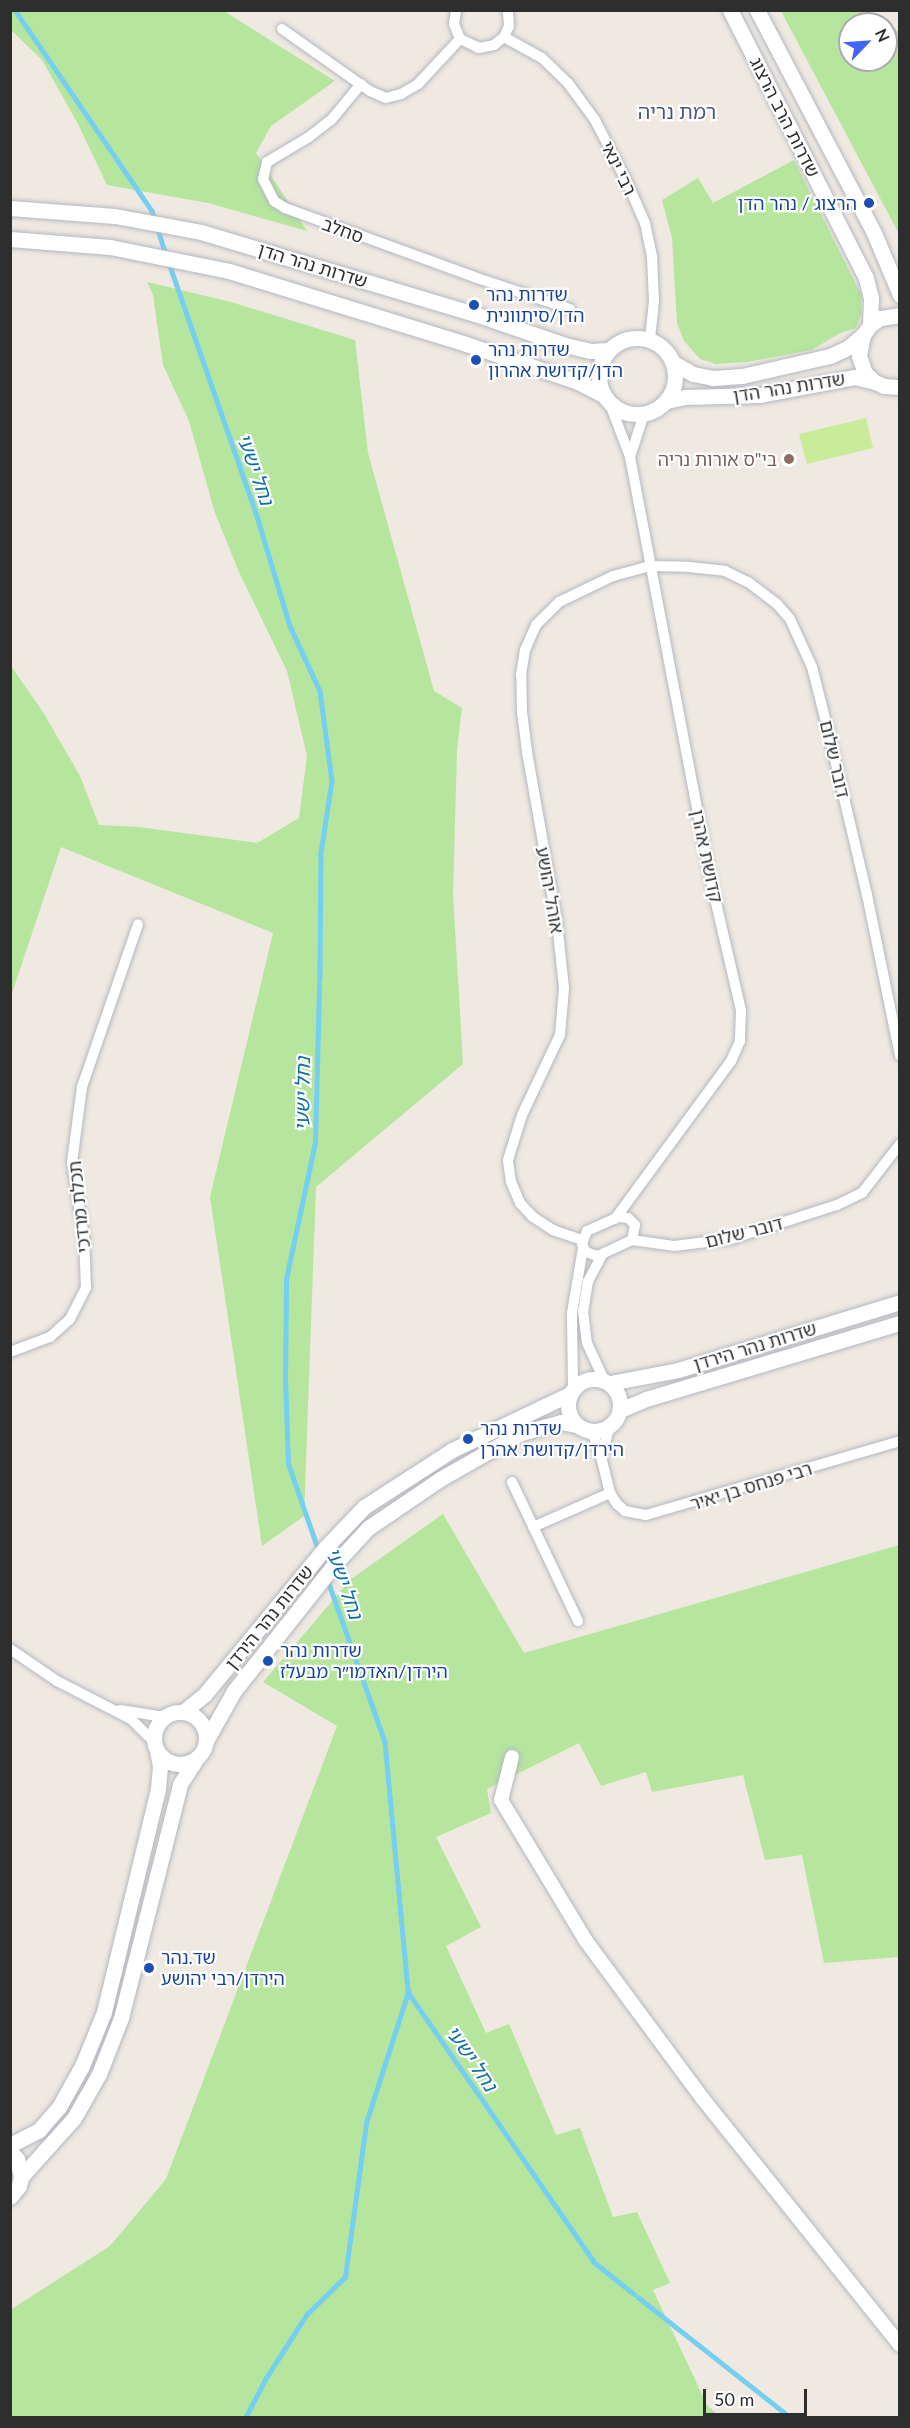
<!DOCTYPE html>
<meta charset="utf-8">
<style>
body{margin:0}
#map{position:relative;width:910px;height:2428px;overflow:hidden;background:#efe9e1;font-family:Lato,"Noto Sans Hebrew",sans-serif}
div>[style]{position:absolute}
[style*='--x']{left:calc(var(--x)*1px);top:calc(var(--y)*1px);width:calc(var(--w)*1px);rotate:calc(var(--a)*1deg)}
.green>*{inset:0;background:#b6e59e}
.pitch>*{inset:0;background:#c9ec9a}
.stream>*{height:4.5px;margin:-2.25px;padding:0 2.25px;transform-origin:2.25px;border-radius:2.25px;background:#75cff0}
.roads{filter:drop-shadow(0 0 2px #b4b7c1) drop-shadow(0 0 2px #b4b7c1)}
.minor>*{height:10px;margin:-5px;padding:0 5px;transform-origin:5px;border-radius:5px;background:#fff}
.tertiary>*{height:14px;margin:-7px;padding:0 7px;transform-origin:7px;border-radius:7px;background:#fff}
.secondary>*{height:15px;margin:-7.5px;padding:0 7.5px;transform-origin:7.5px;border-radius:7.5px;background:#fff}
.secondary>.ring{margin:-7.5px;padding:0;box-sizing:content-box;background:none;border:15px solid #fff;border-radius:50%}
.dots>*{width:16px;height:16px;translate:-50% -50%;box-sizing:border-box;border:3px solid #fff;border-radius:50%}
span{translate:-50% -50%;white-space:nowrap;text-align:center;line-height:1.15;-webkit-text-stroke:4.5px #fff;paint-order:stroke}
.street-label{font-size:18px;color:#2e2e2e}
.transit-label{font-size:18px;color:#164399}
.right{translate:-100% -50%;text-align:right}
.left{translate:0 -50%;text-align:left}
.education-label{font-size:18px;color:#785e54}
.neighbourhood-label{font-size:20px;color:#4d5680}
.water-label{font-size:20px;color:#0d6fa3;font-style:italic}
.frame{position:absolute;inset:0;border:12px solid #2e2e2e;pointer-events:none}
.north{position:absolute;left:838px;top:12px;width:60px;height:60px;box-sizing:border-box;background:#fff;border:2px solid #ababab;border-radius:50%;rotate:65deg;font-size:16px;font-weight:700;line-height:24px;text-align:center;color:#2e2e2e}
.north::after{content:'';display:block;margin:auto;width:21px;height:27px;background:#4264fb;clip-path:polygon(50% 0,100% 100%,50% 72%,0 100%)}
.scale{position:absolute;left:703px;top:2389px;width:104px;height:27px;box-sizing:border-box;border:3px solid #2e2e2e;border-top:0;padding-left:8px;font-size:18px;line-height:21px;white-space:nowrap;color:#2e2e2e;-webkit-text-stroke:4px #fff;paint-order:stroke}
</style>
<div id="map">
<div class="green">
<i style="clip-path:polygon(10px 11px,224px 11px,335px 81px,271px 126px,256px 153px,307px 231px,208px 203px,107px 185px,78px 124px,42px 60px,11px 30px)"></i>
<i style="clip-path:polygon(evenodd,781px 11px,868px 11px,899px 32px,899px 234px,781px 11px,850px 24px,886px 24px,886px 60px,850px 60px,850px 24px)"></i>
<i style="clip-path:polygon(794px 160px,861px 294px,861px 315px,856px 328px,840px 333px,812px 350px,747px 362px,716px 364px,700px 359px,684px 341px,677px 323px,672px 238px,662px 200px,698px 178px,713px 203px)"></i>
<i style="clip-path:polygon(147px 282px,231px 302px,355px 340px,368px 453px,434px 691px,462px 708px,457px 749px,453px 895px,463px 1064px,316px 1187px,304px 1516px,262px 1546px,210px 1197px,273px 933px,61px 847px,11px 996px,11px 666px,43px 712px,80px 776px,99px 825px,139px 827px,257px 843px,299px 818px,307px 756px,287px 671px,239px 572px,215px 513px,189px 421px,163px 365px,153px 295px)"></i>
<i style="clip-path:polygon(443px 1514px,524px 1653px,899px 1545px,899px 1957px,824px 1963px,802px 1855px,765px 1860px,743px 1775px,652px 1792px,646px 1772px,601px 1786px,579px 1743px,487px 1789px,491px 1813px,436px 1837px,481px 1927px,446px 1946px,486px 2033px,509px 2024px,556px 2135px,580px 2128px,613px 2217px,637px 2212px,670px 2283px,653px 2290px,707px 2405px,720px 2417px,11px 2417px,10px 2310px,110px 2246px,166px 2179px,337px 1726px,263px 1682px,351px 1579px)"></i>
</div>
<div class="pitch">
<i style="clip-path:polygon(866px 418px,873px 448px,807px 464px,799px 434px)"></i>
</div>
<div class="stream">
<i style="--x:15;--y:10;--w:243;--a:55.7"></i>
<i style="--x:152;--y:211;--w:46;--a:72.3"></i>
<i style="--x:169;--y:263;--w:268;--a:70.8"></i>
<i style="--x:257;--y:516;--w:115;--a:73.3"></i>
<i style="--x:290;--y:626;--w:72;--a:65.2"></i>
<i style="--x:320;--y:691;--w:91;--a:82.4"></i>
<i style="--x:332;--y:781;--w:73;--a:98.7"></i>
<i style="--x:321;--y:853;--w:127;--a:90.5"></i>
<i style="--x:318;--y:1550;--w:91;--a:-109.2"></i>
<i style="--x:288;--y:1464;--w:84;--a:-92"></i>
<i style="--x:285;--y:1380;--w:101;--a:-89.4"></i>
<i style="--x:286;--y:1279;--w:140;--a:-78"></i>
<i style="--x:315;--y:1142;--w:157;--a:-88.5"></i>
<i style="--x:327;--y:1578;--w:174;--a:70.5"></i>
<i style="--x:385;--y:1742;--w:251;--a:84.7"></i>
<i style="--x:408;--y:1992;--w:328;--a:55.4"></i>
<i style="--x:594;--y:2262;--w:51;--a:38.7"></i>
<i style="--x:638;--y:2297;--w:195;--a:38.3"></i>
<i style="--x:245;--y:2418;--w:45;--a:-62.3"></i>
<i style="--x:266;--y:2378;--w:76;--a:-57.4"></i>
<i style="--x:307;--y:2314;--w:53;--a:-44.2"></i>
<i style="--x:345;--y:2277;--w:155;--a:-82.2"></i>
<i style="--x:366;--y:2123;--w:138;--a:-72.2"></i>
</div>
<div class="roads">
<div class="minor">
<i style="--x:456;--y:10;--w:14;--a:98"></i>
<i style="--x:454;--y:24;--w:16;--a:68"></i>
<i style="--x:460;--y:39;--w:21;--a:25"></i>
<i style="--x:479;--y:48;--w:15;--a:-11"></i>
<i style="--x:494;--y:45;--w:13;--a:-39"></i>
<i style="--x:504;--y:37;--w:12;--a:-66"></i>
<i style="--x:509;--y:26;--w:16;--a:-94"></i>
<i style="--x:282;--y:29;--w:108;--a:35.2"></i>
<i style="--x:370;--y:91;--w:17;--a:24"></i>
<i style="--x:386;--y:98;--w:16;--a:-15"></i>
<i style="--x:401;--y:94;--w:20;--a:-30"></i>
<i style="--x:418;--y:84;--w:62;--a:-47"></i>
<i style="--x:504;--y:37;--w:43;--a:28.9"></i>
<i style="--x:542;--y:58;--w:36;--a:44"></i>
<i style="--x:568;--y:83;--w:46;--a:53.9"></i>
<i style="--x:595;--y:120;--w:70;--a:62.7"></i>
<i style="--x:627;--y:182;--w:45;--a:66.3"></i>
<i style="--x:645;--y:223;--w:35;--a:78"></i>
<i style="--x:652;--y:257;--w:44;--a:87.4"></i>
<i style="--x:654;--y:301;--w:39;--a:96"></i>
<i style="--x:361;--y:84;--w:45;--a:129.6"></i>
<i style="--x:332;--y:119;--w:29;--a:142"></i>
<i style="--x:309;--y:137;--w:49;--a:149.2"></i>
<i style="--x:267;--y:162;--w:17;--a:103"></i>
<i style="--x:263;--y:179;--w:25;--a:63"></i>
<i style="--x:274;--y:201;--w:13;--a:32"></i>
<i style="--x:285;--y:208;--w:204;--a:20"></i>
<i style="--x:477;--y:278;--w:98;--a:18.4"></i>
<i style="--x:610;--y:404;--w:57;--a:69.3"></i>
<i style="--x:630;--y:457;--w:428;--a:79.2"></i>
<i style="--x:710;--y:877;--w:137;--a:76.9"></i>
<i style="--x:741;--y:1010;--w:31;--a:92"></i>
<i style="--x:740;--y:1041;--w:22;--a:114"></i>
<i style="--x:731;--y:1061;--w:196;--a:126.3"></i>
<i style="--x:630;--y:457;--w:45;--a:-72"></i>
<i style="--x:619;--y:1217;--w:9;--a:6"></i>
<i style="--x:628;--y:1218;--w:10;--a:45"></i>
<i style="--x:635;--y:1225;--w:15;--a:101"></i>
<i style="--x:632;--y:1240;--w:38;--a:155"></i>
<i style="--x:598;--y:1256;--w:13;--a:-162"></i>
<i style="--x:586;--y:1252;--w:9;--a:-117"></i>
<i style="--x:582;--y:1244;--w:14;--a:-69"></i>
<i style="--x:587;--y:1231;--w:35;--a:-24"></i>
<i style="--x:582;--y:1240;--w:31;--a:-161"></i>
<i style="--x:553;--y:1230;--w:24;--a:-147"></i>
<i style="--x:533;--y:1217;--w:19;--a:-133"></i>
<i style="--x:520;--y:1203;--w:23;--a:-113"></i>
<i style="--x:511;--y:1182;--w:22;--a:-98"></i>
<i style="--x:508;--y:1160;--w:47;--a:-72.7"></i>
<i style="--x:522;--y:1115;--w:89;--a:-64.6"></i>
<i style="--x:560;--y:1035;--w:47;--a:-85.1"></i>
<i style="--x:564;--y:988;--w:66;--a:-96.1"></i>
<i style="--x:557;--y:922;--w:173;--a:-100"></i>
<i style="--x:527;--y:752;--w:38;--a:-97"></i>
<i style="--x:522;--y:714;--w:39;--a:-91"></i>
<i style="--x:521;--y:675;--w:25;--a:-81"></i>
<i style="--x:525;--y:650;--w:27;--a:-66"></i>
<i style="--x:536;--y:625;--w:33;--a:-45"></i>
<i style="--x:559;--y:602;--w:60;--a:-25.7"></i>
<i style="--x:613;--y:576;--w:38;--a:-15"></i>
<i style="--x:650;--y:566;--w:39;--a:1"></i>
<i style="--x:689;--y:567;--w:36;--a:6"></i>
<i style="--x:725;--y:571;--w:25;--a:26"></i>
<i style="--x:748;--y:582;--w:36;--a:37"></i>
<i style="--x:777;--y:604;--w:20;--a:49"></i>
<i style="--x:790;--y:619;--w:53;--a:65.4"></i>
<i style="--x:812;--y:667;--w:65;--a:75.7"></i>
<i style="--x:828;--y:730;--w:170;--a:76.7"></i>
<i style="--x:867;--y:895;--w:164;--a:78.4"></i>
<i style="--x:632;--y:1240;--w:42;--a:8.1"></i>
<i style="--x:674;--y:1246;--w:57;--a:-7"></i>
<i style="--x:731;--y:1239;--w:111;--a:-17.8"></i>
<i style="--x:837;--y:1205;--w:28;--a:-26"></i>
<i style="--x:862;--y:1193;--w:62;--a:-52.2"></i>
<i style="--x:602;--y:1255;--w:30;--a:118"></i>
<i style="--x:588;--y:1281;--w:30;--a:99"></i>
<i style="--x:583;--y:1311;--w:32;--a:83"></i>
<i style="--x:587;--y:1343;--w:41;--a:65.3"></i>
<i style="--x:10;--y:1352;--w:43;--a:-20.6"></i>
<i style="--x:50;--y:1337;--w:27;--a:-42"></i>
<i style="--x:70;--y:1319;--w:35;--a:-63"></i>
<i style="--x:86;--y:1288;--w:51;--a:-92.2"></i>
<i style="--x:84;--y:1237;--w:76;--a:-99.1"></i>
<i style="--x:72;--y:1162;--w:76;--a:-82.4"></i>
<i style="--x:82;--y:1087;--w:172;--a:-71"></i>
<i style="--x:573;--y:1388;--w:75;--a:-90.8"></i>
<i style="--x:572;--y:1313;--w:66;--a:-80.4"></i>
<i style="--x:591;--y:1431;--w:19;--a:65"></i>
<i style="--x:599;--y:1448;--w:46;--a:76.3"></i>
<i style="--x:610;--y:1493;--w:13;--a:58"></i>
<i style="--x:617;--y:1504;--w:11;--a:41"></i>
<i style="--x:625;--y:1511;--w:21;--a:11"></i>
<i style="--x:646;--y:1515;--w:265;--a:-16.2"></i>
<i style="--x:602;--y:1456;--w:30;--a:-76"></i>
<i style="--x:512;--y:1482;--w:154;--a:64.6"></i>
<i style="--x:533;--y:1527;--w:84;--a:-23.8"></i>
<i style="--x:10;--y:1649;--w:57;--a:34.2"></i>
<i style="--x:57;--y:1681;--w:83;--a:27.2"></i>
<i style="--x:131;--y:1719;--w:33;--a:45"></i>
<i style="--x:120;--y:1710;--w:45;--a:9"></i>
</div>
<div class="tertiary">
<i style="--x:512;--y:1757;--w:44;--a:104.3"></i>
<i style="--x:501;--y:1800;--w:165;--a:58.9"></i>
<i style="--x:586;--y:1941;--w:197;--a:53.5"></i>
<i style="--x:703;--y:2099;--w:315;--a:51.3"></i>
</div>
<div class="secondary">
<i style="--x:730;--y:10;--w:301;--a:63.1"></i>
<i style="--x:866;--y:278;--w:21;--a:76"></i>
<i style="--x:871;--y:298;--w:27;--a:92"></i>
<i style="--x:757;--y:10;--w:252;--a:62.3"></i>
<i style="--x:874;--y:233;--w:67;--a:67.2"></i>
<i style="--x:10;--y:208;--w:105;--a:4.4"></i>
<i style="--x:115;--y:216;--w:87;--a:10.5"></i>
<i style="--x:201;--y:232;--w:286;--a:16.7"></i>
<i style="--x:475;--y:314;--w:95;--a:19"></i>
<i style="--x:565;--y:345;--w:27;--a:13"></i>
<i style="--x:591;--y:351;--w:17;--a:-3"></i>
<i style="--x:10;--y:239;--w:100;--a:4.6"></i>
<i style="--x:110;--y:247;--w:121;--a:11.4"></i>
<i style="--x:229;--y:271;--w:248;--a:17.1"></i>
<i style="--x:466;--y:344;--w:118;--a:18.7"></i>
<i style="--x:578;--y:382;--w:28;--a:27"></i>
<i style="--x:900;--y:315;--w:20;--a:171"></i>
<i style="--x:880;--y:318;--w:12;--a:145"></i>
<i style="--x:870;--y:325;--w:12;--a:125"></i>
<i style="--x:863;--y:335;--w:21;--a:101"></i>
<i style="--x:859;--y:356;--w:18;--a:71"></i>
<i style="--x:865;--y:373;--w:13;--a:42"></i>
<i style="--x:875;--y:382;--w:10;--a:24"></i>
<i style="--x:884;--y:386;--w:16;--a:4"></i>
<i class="ring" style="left:599px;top:338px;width:61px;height:61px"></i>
<i style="--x:672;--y:362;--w:24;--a:30"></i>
<i style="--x:693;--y:374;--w:20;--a:11"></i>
<i style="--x:713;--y:378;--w:29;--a:-4"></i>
<i style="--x:742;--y:376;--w:90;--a:-12.8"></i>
<i style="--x:830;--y:356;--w:21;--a:-25"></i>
<i style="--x:849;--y:347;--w:18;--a:-41"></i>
<i style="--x:667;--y:401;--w:18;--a:-13"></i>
<i style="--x:685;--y:397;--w:75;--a:-1.5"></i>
<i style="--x:760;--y:395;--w:96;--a:-10.8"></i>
<i style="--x:854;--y:377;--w:22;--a:13"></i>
<i class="ring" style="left:568px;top:1379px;width:37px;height:37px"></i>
<i style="--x:610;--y:1383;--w:69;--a:-10.8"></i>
<i style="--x:678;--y:1370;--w:232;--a:-17"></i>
<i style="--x:620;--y:1410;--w:28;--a:-23"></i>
<i style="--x:646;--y:1399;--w:265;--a:-16.7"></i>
<i class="ring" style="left:154px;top:1712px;width:37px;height:37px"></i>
<i style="--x:183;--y:1712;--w:28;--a:-39"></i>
<i style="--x:205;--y:1694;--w:189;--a:-50.6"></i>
<i style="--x:325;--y:1548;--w:57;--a:-46.4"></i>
<i style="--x:364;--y:1507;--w:105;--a:-32.9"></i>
<i style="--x:452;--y:1450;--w:131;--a:-25.4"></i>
<i style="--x:207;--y:1739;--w:55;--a:-60.6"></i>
<i style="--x:234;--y:1691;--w:159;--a:-51.6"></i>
<i style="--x:333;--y:1566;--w:52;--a:-47.4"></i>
<i style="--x:368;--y:1528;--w:87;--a:-34.2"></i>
<i style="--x:440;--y:1479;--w:93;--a:-29.6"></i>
<i style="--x:521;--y:1433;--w:41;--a:-15.4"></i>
<i style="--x:561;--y:1422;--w:16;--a:11"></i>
<i style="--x:10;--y:2145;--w:33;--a:-27"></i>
<i style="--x:39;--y:2130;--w:30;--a:-49"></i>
<i style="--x:59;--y:2107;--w:47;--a:-60.7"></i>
<i style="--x:82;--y:2066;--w:58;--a:-67.8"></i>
<i style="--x:104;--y:2012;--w:229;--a:-76.4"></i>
<i style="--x:158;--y:1789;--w:23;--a:-85"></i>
<i style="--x:160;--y:1766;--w:15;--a:-101"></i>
<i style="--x:10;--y:2151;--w:11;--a:49"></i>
<i style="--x:17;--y:2159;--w:18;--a:77"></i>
<i style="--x:21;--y:2177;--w:9;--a:103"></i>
<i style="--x:19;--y:2186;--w:14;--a:129"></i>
<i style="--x:21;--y:2177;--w:79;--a:-48.1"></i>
<i style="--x:74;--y:2118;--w:51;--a:-60.4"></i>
<i style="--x:99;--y:2074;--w:60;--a:-68.6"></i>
<i style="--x:121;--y:2018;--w:241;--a:-75.8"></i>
<i style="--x:180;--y:1784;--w:27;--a:-57"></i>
</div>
</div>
<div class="dots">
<i style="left:869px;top:203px;background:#1a4fb4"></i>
<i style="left:474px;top:305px;background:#1a4fb4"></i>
<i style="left:476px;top:360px;background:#1a4fb4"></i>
<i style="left:789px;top:459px;background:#8d6e63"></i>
<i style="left:468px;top:1439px;background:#1a4fb4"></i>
<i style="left:268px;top:1661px;background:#1a4fb4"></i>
<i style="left:149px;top:1968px;background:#1a4fb4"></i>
</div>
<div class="street-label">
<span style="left:785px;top:117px;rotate:63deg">שדרות הרב הרצוג</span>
<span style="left:619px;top:168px;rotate:64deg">רבי ינאי</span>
<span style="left:343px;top:230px;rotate:20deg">סחלב</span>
<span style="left:313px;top:265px;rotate:17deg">שדרות נהר הדן</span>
<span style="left:789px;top:387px;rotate:-9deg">שדרות נהר הדן</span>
<span style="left:835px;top:759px;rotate:77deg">דובר שלום</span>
<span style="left:707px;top:856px;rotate:78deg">קדושת אהרן</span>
<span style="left:550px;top:890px;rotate:80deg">אוהל יהושע</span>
<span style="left:79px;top:1207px;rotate:-96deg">תכלת מרדכי</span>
<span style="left:744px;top:1232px;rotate:-14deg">דובר שלום</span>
<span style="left:755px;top:1346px;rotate:-17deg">שדרות נהר הירדן</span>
<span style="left:751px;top:1486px;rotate:-17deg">רבי פנחס בן יאיר</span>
<span style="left:269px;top:1617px;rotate:-51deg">שדרות נהר הירדן</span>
</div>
<div class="transit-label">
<span class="right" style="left:857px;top:203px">הרצוג / נהר הדן</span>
<span class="left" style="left:486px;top:305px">שדרות נהר<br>הדן/סיתוונית</span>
<span class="left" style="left:488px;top:360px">שדרות נהר<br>הדן/קדושת אהרון</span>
<span class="left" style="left:480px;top:1439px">שדרות נהר<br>הירדן/קדושת אהרן</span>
<span class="left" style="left:280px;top:1661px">שדרות נהר<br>הירדן/האדמו״ר מבעלז</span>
<span class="left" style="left:161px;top:1968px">שד.נהר<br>הירדן/רבי יהושע</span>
</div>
<div class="education-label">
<span class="right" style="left:777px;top:459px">בי"ס אורות נריה</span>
</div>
<div class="neighbourhood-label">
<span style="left:677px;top:111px">רמת נריה</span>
</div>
<div class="water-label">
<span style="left:256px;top:469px;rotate:71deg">נחל ישעי</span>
<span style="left:302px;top:1094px;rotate:-89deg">נחל ישעי</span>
<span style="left:345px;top:1583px;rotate:71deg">נחל ישעי</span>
<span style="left:472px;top:2058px;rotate:56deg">נחל ישעי</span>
</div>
<div class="frame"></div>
<div class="north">N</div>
<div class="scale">50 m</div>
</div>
